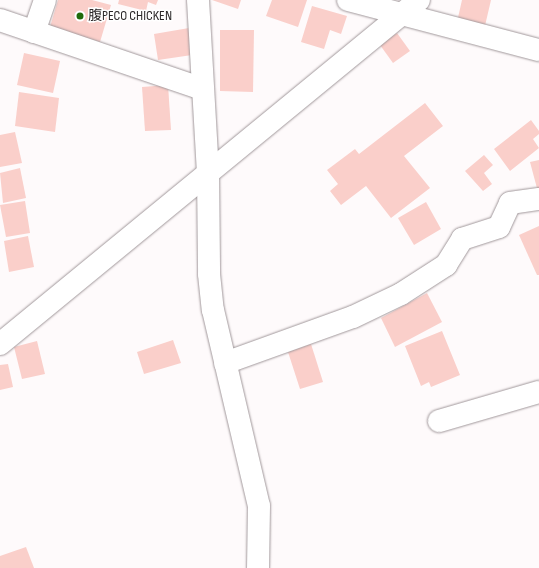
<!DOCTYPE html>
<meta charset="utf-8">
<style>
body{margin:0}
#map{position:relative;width:539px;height:568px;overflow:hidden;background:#fefafb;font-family:"Sofia Sans Condensed","Noto Sans JP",sans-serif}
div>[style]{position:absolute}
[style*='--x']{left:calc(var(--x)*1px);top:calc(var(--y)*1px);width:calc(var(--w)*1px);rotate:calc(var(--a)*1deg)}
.building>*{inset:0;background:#facfca}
.roads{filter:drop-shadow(0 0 1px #a1989b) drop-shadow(0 0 1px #a1989b)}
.minor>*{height:22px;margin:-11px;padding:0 11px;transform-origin:11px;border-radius:11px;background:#fff}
.dots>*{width:11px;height:11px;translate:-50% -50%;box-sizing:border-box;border:2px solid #fff;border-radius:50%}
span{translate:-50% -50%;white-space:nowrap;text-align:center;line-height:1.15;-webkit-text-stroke:3px #fff;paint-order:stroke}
.poi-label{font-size:14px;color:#2c2829}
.left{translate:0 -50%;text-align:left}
</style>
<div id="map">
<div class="building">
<i style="clip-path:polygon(58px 0,92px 0,111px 5px,100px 42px,50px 27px)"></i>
<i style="clip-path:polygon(119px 0,158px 0,156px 5px,148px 2px,146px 11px,118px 4px)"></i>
<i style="clip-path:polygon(212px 0,241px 0,238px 9px)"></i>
<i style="clip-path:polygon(272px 0,307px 0,298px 27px,266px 16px)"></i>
<i style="clip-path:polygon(462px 0,491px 0,484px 30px,457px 22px)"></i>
<i style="clip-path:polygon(312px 6px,347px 16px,341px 34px,330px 30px,324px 49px,301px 42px)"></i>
<i style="clip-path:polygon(189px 28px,192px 55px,158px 60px,154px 34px)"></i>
<i style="clip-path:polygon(220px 30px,254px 30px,253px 92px,220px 91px)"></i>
<i style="clip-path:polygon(397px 33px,410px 51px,393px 63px,380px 45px)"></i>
<i style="clip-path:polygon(24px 53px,60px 61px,53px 93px,17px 85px)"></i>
<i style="clip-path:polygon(168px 85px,171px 130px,145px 131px,142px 87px)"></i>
<i style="clip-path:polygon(19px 92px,59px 98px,55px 132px,15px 126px)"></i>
<i style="clip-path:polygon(425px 103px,443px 126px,404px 156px,430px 188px,391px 218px,366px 186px,341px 205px,330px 191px,338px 184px,327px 170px,355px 149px,359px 154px)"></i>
<i style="clip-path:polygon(531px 120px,539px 131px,539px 134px,533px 139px,539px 148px,510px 171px,494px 149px)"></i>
<i style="clip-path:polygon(15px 132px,22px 163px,0 167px,0 135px)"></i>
<i style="clip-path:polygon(484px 155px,493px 165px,484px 173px,492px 184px,483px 191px,465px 171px)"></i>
<i style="clip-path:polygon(539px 160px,539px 191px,538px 192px,530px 162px)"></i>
<i style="clip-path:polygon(20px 168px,26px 198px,3px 203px,0 173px)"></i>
<i style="clip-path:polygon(25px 201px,30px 233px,6px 237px,0 205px)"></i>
<i style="clip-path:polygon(426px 202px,441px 229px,414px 245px,398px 218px)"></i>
<i style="clip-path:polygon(539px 226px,539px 275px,537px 275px,519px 235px)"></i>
<i style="clip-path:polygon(28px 236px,34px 267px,9px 272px,4px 241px)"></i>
<i style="clip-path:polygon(427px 293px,442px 322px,395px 347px,381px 318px)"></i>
<i style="clip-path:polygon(442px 331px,460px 375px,431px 387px,429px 382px,421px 386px,405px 346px)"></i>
<i style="clip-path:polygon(173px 340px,181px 363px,144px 374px,137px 352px)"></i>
<i style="clip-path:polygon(37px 341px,45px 374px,22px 379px,14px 347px)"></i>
<i style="clip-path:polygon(311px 344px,323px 382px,300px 389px,288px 352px)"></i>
<i style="clip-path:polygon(8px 364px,13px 387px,0 390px,0 365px)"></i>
<i style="clip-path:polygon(26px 547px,34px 568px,0 568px,0 556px)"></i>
</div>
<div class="roads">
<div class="minor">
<i style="--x:198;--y:0;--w:171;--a:86.7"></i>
<i style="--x:208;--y:171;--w:103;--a:89.4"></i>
<i style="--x:209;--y:274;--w:36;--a:84"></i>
<i style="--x:213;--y:310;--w:201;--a:76.8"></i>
<i style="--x:259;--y:506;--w:62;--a:90.9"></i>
<i style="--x:348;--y:0;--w:197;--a:14.7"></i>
<i style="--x:0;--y:20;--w:214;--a:18.8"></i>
<i style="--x:34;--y:32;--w:34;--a:-71"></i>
<i style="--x:0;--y:344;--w:542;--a:-39.39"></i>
<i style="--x:225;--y:363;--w:136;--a:-19.8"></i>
<i style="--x:353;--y:317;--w:53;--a:-25.6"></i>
<i style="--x:401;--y:294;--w:54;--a:-32.8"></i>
<i style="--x:446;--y:265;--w:31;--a:-58"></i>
<i style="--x:462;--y:239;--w:39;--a:-18"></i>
<i style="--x:499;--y:227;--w:26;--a:-65"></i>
<i style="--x:510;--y:203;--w:29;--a:-8"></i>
<i style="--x:439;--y:421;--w:104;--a:-16.2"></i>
</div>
</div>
<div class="dots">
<i style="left:80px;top:16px;background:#206b0b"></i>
</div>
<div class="poi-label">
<span class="left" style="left:88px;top:16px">腹PECO CHICKEN</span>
</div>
</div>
